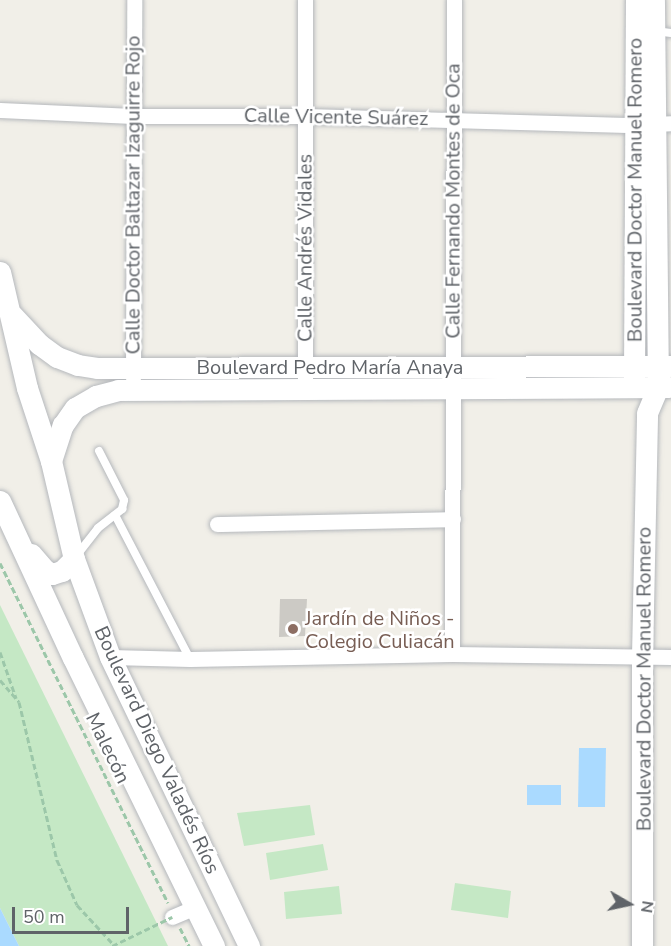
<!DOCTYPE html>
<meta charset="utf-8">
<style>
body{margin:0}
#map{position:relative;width:671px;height:946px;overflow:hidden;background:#f1efe8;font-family:"Nunito Sans",sans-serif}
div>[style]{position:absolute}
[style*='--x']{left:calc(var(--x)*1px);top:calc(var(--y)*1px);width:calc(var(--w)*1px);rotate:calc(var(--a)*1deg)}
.green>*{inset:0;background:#c5e8c5}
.water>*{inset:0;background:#aadaff}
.building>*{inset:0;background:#cccac5}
.path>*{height:3px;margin-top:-1.5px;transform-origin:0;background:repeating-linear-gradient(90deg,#9cc7a9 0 6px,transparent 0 9px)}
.roads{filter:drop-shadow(0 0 2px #b5b8bc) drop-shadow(0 0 2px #b5b8bc)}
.lane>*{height:8px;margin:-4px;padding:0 4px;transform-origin:4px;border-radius:4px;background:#fff}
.street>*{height:15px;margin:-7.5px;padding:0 7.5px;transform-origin:7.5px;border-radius:7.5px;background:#fff}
.secondary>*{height:21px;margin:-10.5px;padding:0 10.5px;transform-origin:10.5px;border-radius:10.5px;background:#fff}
.path-bridge>*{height:3px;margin-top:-1.5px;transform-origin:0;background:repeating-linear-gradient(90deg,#9cc7a9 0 6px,transparent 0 9px)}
.dots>*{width:16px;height:16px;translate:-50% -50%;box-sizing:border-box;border:3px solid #fff;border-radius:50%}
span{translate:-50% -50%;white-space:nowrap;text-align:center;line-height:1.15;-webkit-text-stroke:5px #fff;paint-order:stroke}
.street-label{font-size:20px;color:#5f6368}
.education-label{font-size:20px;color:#785e54}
.left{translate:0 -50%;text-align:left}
.north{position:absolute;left:599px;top:874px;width:60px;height:60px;-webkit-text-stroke:4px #fff;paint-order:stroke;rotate:99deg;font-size:16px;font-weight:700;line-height:24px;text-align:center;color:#5f6368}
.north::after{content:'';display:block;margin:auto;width:21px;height:27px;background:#5f6368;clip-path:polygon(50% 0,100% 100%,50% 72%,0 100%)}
.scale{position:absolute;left:12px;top:907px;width:117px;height:27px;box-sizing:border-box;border:3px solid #5f6368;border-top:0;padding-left:8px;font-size:18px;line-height:21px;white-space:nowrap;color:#5f6368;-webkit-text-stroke:4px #fff;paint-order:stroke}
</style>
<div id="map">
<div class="green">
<i style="clip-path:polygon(0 605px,168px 946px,19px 946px,0 908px)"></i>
<i style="clip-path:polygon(310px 805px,315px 835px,244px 846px,237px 813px)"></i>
<i style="clip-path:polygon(323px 844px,328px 870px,270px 880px,266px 853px)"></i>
<i style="clip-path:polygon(455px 883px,511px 891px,508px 918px,451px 910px)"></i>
<i style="clip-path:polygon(339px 886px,342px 914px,286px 919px,284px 892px)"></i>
</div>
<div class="water">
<i style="clip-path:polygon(579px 748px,606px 748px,605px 807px,578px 807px)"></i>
<i style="clip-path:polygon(527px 785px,561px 785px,561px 805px,527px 805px)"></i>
<i style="clip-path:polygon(0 908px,19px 946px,0 946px)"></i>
</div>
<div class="building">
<i style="clip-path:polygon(280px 599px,307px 599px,305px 636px,279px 637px)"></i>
</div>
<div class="path">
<i style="--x:0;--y:563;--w:379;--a:63.7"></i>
<i style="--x:0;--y:652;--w:49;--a:70.8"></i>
<i style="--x:0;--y:680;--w:29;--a:49"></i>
<i style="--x:19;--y:702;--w:163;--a:76.5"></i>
<i style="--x:57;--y:860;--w:49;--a:66"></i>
<i style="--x:77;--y:905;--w:56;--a:47.2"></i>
<i style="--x:180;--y:928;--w:20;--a:63"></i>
</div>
<div class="roads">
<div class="lane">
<i style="--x:655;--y:31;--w:16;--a:7"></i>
<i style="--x:115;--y:515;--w:162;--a:62.5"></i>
<i style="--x:77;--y:555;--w:34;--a:-52"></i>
<i style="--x:98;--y:528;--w:31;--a:-38"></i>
<i style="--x:122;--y:509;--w:9;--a:-77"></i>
<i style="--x:124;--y:500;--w:55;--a:-117"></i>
</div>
<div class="street">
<i style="--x:305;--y:0;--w:388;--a:90"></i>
<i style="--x:0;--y:110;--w:133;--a:2.6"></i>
<i style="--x:133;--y:116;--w:172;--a:0"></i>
<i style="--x:305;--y:116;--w:331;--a:1.6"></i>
<i style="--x:636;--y:125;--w:35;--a:-3"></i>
<i style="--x:133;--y:378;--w:378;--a:-89.8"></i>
<i style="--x:217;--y:524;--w:236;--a:-1.2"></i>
<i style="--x:452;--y:654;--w:654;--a:-89.82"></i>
<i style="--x:110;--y:657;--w:80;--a:1.4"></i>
<i style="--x:190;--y:659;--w:262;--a:-1.1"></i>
<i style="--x:452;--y:654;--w:219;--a:0.8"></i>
<i style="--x:172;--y:917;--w:25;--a:-23"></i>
</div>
<div class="secondary">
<i style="--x:0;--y:272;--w:119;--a:76.9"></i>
<i style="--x:27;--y:388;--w:77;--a:71.8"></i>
<i style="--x:51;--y:461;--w:101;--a:76.8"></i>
<i style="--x:74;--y:559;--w:104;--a:69.8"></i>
<i style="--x:110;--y:657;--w:321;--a:64.3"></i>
<i style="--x:12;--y:315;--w:40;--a:47"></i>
<i style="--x:39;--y:344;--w:22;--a:36"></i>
<i style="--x:57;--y:357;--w:22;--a:21"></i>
<i style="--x:78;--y:365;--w:19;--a:9"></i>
<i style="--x:97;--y:368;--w:573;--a:-0.2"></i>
<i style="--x:634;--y:379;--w:379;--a:-89.7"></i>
<i style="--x:51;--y:461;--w:38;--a:-72"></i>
<i style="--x:63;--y:425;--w:21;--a:-55"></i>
<i style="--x:75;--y:408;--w:24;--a:-30"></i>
<i style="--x:96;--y:396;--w:23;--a:-15"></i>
<i style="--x:118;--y:390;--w:551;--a:-0.31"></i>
<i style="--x:0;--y:501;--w:173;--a:65.1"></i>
<i style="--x:73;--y:658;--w:321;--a:63.9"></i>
<i style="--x:31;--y:554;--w:21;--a:49"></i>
<i style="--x:45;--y:570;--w:8;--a:30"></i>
<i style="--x:52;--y:574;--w:10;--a:-17"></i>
<i style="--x:62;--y:571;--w:17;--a:-45"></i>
<i style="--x:642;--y:946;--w:290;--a:-90"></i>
<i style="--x:642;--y:656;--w:243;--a:-88.8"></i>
<i style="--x:647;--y:413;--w:28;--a:-67"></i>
<i style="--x:658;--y:387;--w:387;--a:-90.6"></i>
</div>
</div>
<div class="path-bridge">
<i style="--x:112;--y:946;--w:67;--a:-25.8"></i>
</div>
<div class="dots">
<i style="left:293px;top:629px;background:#8d6e63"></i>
</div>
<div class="street-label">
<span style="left:336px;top:117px;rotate:1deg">Calle Vicente Suárez</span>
<span style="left:635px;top:190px;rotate:-90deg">Boulevard Doctor Manuel Romero</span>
<span style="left:133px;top:195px;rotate:-90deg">Calle Doctor Baltazar Izaguirre Rojo</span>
<span style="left:453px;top:201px;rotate:-90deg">Calle Fernando Montes de Oca</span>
<span style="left:305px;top:248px;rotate:-90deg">Calle Andrés Vidales</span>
<span style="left:330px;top:367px">Boulevard Pedro María Anaya</span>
<span style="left:644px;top:679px;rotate:-90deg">Boulevard Doctor Manuel Romero</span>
<span style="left:108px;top:748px;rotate:64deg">Malecón</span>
<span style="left:157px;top:750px;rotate:65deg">Boulevard Diego Valadés Ríos</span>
</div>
<div class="education-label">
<span class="left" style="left:305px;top:630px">Jardín de Niños -<br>Colegio Culiacán</span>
</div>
<div class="north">N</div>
<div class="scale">50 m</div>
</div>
